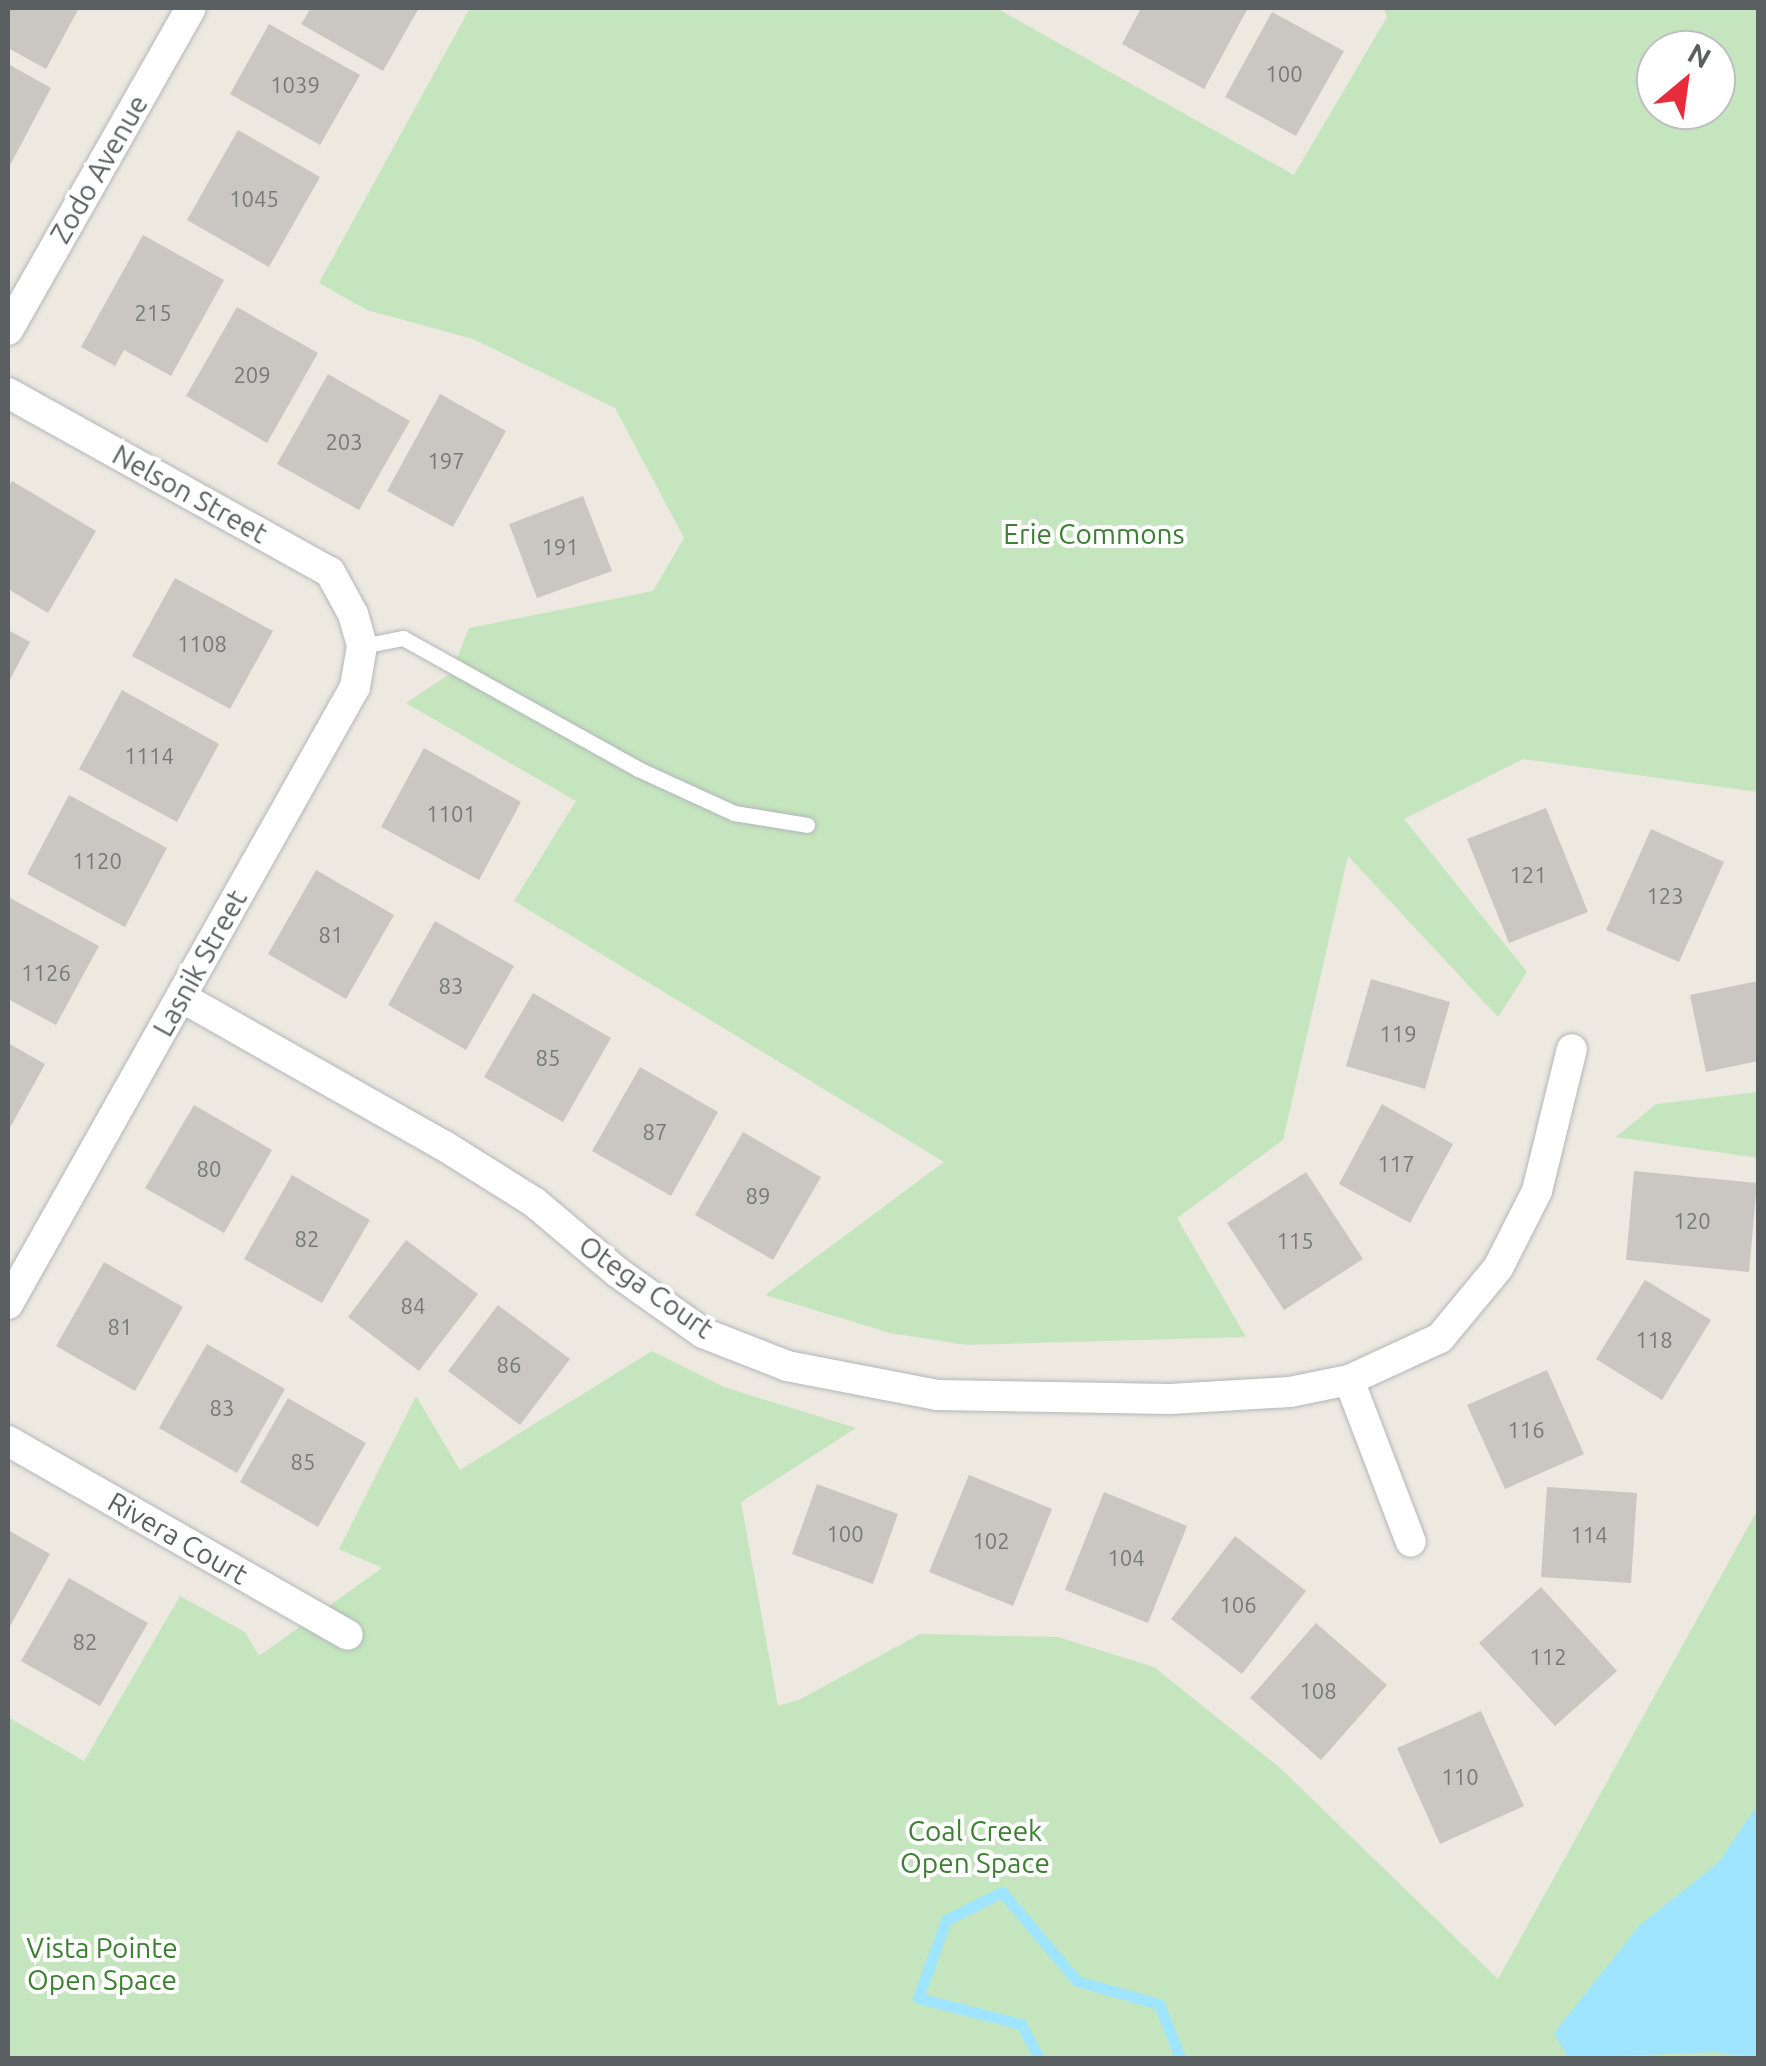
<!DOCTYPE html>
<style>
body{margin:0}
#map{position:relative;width:1766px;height:2066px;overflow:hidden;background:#ede9e1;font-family:Ubuntu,sans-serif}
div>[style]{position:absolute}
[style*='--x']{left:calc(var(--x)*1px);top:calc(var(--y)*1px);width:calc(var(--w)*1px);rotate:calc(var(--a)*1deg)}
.green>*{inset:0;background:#c4e5be}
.water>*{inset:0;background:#a0e5ff}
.stream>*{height:11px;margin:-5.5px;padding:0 5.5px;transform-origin:5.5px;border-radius:5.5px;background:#a0e5ff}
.building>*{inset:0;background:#cac6c1}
.roads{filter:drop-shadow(0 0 2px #b2b6b9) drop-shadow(0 0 2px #b2b6b9)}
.lane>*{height:15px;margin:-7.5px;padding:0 7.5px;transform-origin:7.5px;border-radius:7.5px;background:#fff}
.street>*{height:30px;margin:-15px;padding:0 15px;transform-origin:15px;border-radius:15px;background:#fff}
span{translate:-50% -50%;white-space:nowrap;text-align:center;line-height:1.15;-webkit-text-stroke:8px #fff;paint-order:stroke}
.number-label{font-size:22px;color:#76797a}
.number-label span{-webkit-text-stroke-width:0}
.street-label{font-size:28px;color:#5a5f62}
.park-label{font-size:28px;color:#3d8033}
.frame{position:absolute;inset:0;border:10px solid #5a5f62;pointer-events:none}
.north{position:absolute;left:1636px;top:30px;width:100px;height:100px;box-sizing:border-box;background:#fff;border:2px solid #bdbfc0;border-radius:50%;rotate:29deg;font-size:28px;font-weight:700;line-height:40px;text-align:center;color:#5a5f62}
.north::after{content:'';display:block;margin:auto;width:35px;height:45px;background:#e82c3c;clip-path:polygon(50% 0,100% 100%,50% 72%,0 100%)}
</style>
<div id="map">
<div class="green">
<i style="clip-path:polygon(evenodd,470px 8px,996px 8px,1294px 175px,1387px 17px,1384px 8px,1758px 8px,1758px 792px,1523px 759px,1404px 819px,1527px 972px,1498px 1017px,1348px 856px,1283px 1140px,1177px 1218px,1246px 1337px,967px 1345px,890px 1333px,765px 1295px,944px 1162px,514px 901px,576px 801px,406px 703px,451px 673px,469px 628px,653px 591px,684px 538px,615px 408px,473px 339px,367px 310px,319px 283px,470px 8px,1656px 50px,1716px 50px,1716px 110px,1656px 110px,1656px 50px)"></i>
<i style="clip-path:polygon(1758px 1092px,1758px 1158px,1616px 1137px,1656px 1104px)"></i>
<i style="clip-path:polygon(652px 1351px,724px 1387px,856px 1428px,741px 1502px,778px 1706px,801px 1699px,920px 1634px,1058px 1637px,1154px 1667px,1279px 1767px,1498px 1979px,1758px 1509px,1758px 2058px,8px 2058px,8px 1717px,84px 1761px,180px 1596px,245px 1632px,259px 1656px,382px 1568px,339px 1549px,416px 1396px,460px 1470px)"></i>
</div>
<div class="water">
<i style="clip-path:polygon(1758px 1804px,1758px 2058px,1715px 2052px,1568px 2058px,1554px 2033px,1640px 1925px,1719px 1862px)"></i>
</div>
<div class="stream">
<i style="--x:1039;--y:2058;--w:38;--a:-118"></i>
<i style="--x:1021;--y:2024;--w:106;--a:-165.8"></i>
<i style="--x:918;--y:1998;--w:83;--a:-70.3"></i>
<i style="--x:946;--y:1920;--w:63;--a:-26.6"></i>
<i style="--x:1002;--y:1892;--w:116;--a:49.9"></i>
<i style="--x:1077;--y:1981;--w:85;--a:15.7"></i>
<i style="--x:1159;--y:2004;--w:58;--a:68.7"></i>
</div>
<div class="building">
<i style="clip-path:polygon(8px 8px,79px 8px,46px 69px,8px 48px)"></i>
<i style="clip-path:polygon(311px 8px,419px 8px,383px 71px,301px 24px)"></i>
<i style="clip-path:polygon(1141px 8px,1248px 8px,1204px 89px,1122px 44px)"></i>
<i style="clip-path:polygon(1272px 12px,1344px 51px,1296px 136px,1225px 97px)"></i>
<i style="clip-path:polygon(269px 24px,360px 75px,320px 145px,230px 94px)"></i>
<i style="clip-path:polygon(8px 64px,51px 88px,8px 169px)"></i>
<i style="clip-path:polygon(238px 130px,320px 177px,269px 267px,187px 220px)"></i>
<i style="clip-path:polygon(143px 235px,224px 280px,171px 376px,124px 350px,115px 366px,81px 347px)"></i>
<i style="clip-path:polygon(237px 307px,318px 353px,267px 443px,186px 396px)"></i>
<i style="clip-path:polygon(328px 374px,410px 421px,359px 510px,277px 464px)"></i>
<i style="clip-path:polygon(440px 394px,506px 431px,453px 527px,387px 491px)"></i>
<i style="clip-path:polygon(12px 481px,96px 531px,48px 613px,8px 589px,8px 489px)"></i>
<i style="clip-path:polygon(583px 496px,612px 571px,537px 598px,509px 524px)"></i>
<i style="clip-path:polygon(175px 578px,273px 631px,230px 709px,132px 656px)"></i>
<i style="clip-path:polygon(8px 630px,30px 642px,8px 683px)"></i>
<i style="clip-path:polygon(122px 690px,219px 744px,177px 822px,79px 769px)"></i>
<i style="clip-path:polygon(424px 748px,521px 802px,479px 880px,381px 827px)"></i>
<i style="clip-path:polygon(69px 795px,167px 848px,125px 927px,27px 874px)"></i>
<i style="clip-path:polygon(1546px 808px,1588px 912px,1509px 943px,1467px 839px)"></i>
<i style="clip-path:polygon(1651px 829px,1724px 862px,1679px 962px,1606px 930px)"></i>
<i style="clip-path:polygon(316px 870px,394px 915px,346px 999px,268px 954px)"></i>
<i style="clip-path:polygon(8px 897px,99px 946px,56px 1025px,8px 999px)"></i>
<i style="clip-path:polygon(435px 921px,514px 966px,466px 1050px,388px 1005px)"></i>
<i style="clip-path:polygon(1371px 979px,1450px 1002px,1425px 1089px,1346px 1066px)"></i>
<i style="clip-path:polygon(1758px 981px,1758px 1061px,1706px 1072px,1690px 995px)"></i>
<i style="clip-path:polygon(533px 993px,611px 1038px,563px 1122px,484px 1077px)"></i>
<i style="clip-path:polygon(8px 1043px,45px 1064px,11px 1126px,8px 1124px)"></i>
<i style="clip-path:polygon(640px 1067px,718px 1112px,671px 1196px,592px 1151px)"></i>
<i style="clip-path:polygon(1382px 1104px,1453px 1144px,1410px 1223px,1339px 1184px)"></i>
<i style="clip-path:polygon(194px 1105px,272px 1150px,224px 1233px,145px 1188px)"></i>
<i style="clip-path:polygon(743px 1132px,821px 1177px,773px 1260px,695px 1215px)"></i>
<i style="clip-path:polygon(1634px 1171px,1757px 1183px,1749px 1272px,1626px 1260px)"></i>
<i style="clip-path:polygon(1306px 1172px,1363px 1259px,1284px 1310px,1227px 1223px)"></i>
<i style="clip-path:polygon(292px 1175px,370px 1220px,322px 1303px,244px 1259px)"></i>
<i style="clip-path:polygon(406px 1240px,478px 1294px,419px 1371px,348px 1317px)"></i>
<i style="clip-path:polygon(104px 1262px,183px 1307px,135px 1391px,56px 1346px)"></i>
<i style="clip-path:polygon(1645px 1280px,1711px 1320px,1662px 1400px,1596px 1359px)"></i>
<i style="clip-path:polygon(498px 1305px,570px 1359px,520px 1425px,448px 1371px)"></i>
<i style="clip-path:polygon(207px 1344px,285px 1389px,237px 1473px,159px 1428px)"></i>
<i style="clip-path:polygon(1547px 1370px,1584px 1454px,1505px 1489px,1467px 1405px)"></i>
<i style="clip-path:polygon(288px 1398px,366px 1443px,318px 1527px,240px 1482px)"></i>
<i style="clip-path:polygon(969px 1475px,1052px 1509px,1013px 1606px,929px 1572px)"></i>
<i style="clip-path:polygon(817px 1484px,898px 1514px,873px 1584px,792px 1554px)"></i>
<i style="clip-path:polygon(1547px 1487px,1637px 1493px,1631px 1583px,1541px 1577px)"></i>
<i style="clip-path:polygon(1104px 1492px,1187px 1526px,1148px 1623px,1065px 1590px)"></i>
<i style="clip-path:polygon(8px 1530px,50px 1554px,8px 1630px)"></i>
<i style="clip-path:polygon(1235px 1536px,1306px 1591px,1242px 1674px,1171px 1619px)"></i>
<i style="clip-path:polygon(69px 1578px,148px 1623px,100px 1706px,21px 1661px)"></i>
<i style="clip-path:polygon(1541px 1587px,1617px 1671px,1555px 1726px,1479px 1643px)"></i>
<i style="clip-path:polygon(1316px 1623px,1387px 1685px,1321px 1760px,1250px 1698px)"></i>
<i style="clip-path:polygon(1481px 1711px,1524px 1806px,1440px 1844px,1397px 1748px)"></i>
</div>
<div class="roads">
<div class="lane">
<i style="--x:362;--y:646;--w:42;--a:-11"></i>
<i style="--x:403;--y:638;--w:269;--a:29.1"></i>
<i style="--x:638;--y:769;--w:106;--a:24.6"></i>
<i style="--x:734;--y:813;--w:74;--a:9.3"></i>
</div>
<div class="street">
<i style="--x:8;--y:330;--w:370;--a:-60.4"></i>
<i style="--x:8;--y:393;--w:368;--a:29.1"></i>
<i style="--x:330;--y:572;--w:48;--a:61.3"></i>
<i style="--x:353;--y:614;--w:33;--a:74"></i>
<i style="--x:362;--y:646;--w:42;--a:99.7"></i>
<i style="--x:355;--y:687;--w:708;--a:119.35"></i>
<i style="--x:181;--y:997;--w:301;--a:29.5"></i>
<i style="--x:443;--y:1145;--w:107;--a:32.1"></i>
<i style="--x:534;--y:1202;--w:109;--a:40.1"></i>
<i style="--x:617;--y:1272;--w:105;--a:35.3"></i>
<i style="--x:703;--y:1333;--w:90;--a:21.4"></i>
<i style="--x:787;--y:1366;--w:153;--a:10.9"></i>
<i style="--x:937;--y:1395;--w:233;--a:1"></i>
<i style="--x:1170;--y:1399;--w:120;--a:-3.3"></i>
<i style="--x:1290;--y:1392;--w:60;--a:-11.5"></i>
<i style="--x:1349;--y:1380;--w:100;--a:-24.8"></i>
<i style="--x:1440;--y:1338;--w:91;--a:-50.4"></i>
<i style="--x:1498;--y:1268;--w:86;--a:-63.1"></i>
<i style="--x:1537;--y:1191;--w:146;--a:-76.2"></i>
<i style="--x:1349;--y:1380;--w:173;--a:69.1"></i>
<i style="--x:8;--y:1441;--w:391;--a:29.7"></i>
</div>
</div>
<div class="number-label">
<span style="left:1284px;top:74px">100</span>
<span style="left:295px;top:85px">1039</span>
<span style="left:254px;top:199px">1045</span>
<span style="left:153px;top:313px">215</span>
<span style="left:252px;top:375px">209</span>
<span style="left:344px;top:442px">203</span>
<span style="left:446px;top:461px">197</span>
<span style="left:560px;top:547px">191</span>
<span style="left:202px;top:644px">1108</span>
<span style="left:149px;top:756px">1114</span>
<span style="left:451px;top:814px">1101</span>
<span style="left:97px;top:861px">1120</span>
<span style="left:1528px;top:875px">121</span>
<span style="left:1665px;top:896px">123</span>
<span style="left:331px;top:935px">81</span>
<span style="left:46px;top:973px">1126</span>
<span style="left:451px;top:986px">83</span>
<span style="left:1398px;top:1034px">119</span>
<span style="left:548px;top:1058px">85</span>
<span style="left:655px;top:1132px">87</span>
<span style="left:1396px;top:1164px">117</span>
<span style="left:209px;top:1169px">80</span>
<span style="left:758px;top:1196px">89</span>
<span style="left:1692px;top:1221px">120</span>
<span style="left:307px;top:1239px">82</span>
<span style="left:1295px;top:1241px">115</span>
<span style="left:413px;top:1306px">84</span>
<span style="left:120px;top:1327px">81</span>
<span style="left:1654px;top:1340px">118</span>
<span style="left:509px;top:1365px">86</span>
<span style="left:222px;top:1408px">83</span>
<span style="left:1526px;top:1430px">116</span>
<span style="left:303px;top:1462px">85</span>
<span style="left:845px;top:1534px">100</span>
<span style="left:1589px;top:1535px">114</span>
<span style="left:991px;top:1541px">102</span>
<span style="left:1126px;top:1558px">104</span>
<span style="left:1238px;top:1605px">106</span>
<span style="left:85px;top:1642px">82</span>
<span style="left:1548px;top:1657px">112</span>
<span style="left:1318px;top:1691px">108</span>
<span style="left:1460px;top:1777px">110</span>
</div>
<div class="street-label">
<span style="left:99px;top:169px;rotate:-60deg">Zodo Avenue</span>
<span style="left:190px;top:494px;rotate:29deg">Nelson Street</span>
<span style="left:200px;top:963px;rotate:-61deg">Lasnik Street</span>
<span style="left:646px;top:1287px;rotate:35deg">Otega Court</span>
<span style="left:178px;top:1538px;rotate:30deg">Rivera Court</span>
</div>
<div class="park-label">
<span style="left:1094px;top:534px">Erie Commons</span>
<span style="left:975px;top:1847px">Coal Creek<br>Open Space</span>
<span style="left:102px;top:1964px">Vista Pointe<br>Open Space</span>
</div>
<div class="frame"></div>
<div class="north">N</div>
</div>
